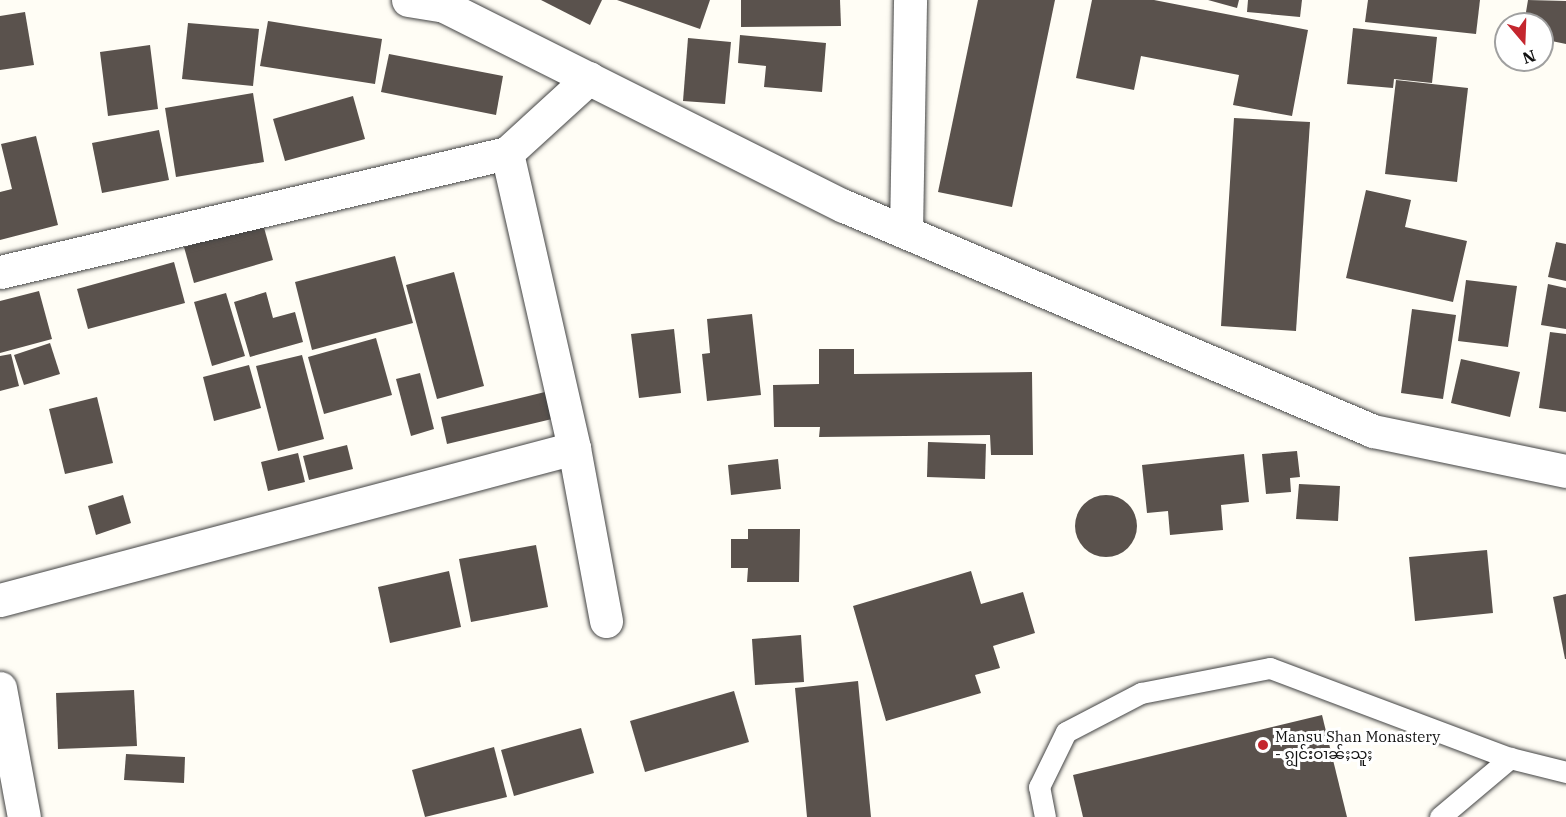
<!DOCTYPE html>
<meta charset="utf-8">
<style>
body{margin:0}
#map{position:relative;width:1566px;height:817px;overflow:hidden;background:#fffdf5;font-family:"IBM Plex Serif","Noto Sans Myanmar",serif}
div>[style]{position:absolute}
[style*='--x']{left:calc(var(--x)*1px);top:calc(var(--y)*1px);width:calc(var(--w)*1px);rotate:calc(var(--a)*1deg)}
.building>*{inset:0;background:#5a524d}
.round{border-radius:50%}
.roads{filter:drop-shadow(0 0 2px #444) drop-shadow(0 0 2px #444)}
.service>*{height:21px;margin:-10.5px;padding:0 10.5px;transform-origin:10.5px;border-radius:10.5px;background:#fff}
.minor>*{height:33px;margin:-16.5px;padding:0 16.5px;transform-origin:16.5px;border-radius:16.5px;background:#fff}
.tertiary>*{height:33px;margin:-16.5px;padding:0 16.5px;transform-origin:16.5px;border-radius:16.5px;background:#fff}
.dots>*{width:16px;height:16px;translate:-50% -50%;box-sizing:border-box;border:3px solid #fff;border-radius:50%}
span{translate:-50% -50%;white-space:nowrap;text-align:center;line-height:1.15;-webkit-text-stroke:6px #fff;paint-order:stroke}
.poi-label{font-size:15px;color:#111}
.left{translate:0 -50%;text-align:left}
.north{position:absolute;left:1494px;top:12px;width:60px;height:60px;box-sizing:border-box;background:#fff;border:2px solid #a0a0a0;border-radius:50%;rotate:161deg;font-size:16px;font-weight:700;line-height:24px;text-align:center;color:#111}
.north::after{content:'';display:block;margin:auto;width:21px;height:27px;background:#c4262e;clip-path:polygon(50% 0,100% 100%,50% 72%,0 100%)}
</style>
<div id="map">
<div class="building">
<i style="clip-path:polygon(541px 0,602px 0,590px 25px)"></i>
<i style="clip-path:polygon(617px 0,710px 0,700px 29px)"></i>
<i style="clip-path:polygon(741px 0,840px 0,841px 26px,741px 27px)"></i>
<i style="clip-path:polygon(978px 0,1055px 0,1012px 207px,938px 192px)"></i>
<i style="clip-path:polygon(1092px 0,1154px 0,1308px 30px,1292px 116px,1233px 105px,1239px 75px,1141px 56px,1134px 90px,1076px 78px)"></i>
<i style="clip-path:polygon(1208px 0,1239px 0,1237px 8px)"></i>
<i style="clip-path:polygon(1248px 0,1302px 0,1300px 17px,1247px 12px)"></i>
<i style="clip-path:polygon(1368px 0,1480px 0,1476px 34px,1365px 22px)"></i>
<i style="clip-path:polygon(1528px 0,1566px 1px,1566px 44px,1542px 39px,1542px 24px,1524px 24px)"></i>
<i style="clip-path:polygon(25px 12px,34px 65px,0 70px,0 16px)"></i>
<i style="clip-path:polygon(268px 21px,382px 39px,375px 84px,260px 66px)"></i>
<i style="clip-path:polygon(188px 23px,259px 29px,253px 86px,182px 79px)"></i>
<i style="clip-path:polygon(1353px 28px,1437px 37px,1432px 83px,1394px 79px,1393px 88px,1347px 84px)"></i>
<i style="clip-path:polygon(740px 35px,826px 43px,822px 92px,764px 87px,766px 66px,738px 63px)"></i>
<i style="clip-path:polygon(688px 38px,731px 42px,725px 104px,683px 101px)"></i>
<i style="clip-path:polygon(150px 45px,158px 109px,108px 116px,100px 52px)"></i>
<i style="clip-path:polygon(389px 54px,503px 76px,496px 115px,381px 92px)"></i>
<i style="clip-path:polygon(1396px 80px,1468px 88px,1457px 182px,1385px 174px)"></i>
<i style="clip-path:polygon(253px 93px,264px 162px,176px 177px,165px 108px)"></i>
<i style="clip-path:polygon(353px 96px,365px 139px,285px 161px,273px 119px)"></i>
<i style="clip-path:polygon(1234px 118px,1310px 122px,1296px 331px,1221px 326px)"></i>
<i style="clip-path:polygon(159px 130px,169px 180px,102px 193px,92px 143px)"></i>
<i style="clip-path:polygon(36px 136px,58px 225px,0 240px,0 192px,12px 189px,1px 144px)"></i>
<i style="clip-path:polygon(1366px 190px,1411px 200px,1405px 227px,1467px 241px,1453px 302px,1346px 278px)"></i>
<i style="clip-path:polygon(263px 224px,273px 260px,194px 283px,184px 247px)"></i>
<i style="clip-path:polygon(1556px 242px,1566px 244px,1566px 281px,1548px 277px)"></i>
<i style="clip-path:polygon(395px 256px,413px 323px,312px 350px,295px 282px)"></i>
<i style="clip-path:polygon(174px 262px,185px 303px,88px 329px,77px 289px)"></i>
<i style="clip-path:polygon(454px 272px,484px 386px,437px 399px,406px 285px)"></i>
<i style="clip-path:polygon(1466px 280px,1517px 286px,1508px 347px,1458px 341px)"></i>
<i style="clip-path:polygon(1548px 284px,1566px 288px,1566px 329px,1541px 325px)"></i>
<i style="clip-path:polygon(39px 291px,52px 339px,0 353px,0 301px)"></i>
<i style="clip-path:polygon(266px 292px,273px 318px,295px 312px,303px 342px,250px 357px,234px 302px)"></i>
<i style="clip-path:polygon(226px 293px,245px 356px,212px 366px,194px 302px)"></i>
<i style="clip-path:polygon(1412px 309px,1456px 315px,1443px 399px,1401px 393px)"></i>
<i style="clip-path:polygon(752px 314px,761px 395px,707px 401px,702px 354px,710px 353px,707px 319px)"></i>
<i style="clip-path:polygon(674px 329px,681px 393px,639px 398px,631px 334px)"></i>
<i style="clip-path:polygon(1550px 332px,1566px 334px,1566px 412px,1539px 408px)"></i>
<i style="clip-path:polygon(376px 338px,392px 395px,324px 414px,308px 357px)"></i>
<i style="clip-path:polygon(50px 343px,60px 374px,24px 385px,14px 355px)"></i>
<i style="clip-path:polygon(819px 349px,854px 349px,854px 374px,1032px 372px,1033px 455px,991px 455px,990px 435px,819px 437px,820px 427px,774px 427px,773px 385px,819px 384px)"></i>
<i style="clip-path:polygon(11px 354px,19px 386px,0 391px,0 356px)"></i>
<i style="clip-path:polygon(302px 355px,324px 439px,278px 451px,256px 366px)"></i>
<i style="clip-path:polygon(1461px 359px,1520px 372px,1510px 417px,1451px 403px)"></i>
<i style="clip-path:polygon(249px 365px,261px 408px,214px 421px,203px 377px)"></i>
<i style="clip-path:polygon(420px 373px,434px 429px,411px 436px,396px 379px)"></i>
<i style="clip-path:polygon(545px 392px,552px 419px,447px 444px,441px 417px)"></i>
<i style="clip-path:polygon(97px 397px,113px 463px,65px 474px,49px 409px)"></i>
<i style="clip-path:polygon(928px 442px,986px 444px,985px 479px,927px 477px)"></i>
<i style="clip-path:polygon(347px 445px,353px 469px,309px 480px,303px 456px)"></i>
<i style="clip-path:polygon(1297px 451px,1300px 477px,1290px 478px,1291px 492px,1266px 494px,1262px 454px)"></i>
<i style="clip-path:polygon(298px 453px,305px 482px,268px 491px,261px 462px)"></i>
<i style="clip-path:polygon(1244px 454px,1249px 502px,1221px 505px,1223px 530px,1170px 535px,1168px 511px,1147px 513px,1142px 465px)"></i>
<i style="clip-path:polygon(778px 459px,781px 489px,731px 495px,728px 465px)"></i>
<i style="clip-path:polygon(1299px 484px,1340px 486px,1338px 521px,1296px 519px)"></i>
<i style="clip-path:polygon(123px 495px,131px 523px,96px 535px,88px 506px)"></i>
<i class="round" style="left:1075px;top:495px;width:62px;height:62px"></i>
<i style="clip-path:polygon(748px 529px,800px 529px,799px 582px,747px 582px,748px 568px,731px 568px,731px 539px,748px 539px)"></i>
<i style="clip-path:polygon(536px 545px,548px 607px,471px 622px,459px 559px)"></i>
<i style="clip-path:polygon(1487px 550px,1493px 613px,1415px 621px,1409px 557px)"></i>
<i style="clip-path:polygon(449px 571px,461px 627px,390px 643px,378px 587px)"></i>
<i style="clip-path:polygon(971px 571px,981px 604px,1023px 592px,1035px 633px,993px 646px,1000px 668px,975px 675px,981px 693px,886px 721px,853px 606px)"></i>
<i style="clip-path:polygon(1566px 594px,1566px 659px,1565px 659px,1553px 597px)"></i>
<i style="clip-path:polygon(801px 635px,804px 682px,755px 685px,752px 639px)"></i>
<i style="clip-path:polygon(858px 681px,871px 817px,807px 817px,795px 688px)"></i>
<i style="clip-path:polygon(134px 690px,137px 746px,58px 749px,56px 693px)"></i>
<i style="clip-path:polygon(734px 691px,749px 742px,645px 772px,630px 721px)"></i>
<i style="clip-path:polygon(1322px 715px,1347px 817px,1083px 817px,1073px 775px)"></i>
<i style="clip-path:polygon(581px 728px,594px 773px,514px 796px,501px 750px)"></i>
<i style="clip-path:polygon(494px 747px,507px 797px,425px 817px,412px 770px)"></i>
<i style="clip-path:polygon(126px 754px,185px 757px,184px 783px,124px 780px)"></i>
</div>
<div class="roads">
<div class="service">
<i style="--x:1045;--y:817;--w:31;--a:-101"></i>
<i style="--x:1039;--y:787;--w:61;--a:-63.9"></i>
<i style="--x:1066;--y:732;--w:85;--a:-27.5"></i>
<i style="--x:1141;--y:693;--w:131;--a:-11"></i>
<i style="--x:1270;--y:668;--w:256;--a:20.6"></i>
<i style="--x:1510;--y:758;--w:58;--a:14"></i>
<i style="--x:1440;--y:817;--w:92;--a:-40.1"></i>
</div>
<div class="minor">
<i style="--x:589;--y:78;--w:111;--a:137.6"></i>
<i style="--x:507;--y:153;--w:303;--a:77.2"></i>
<i style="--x:574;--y:448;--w:176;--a:79.5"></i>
<i style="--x:906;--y:232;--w:232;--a:-89"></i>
<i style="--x:0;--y:272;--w:521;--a:-13.21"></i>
<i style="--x:0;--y:600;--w:594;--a:-14.83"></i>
<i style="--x:0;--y:688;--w:131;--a:79.5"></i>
</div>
<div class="tertiary">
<i style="--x:408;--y:0;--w:36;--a:9"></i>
<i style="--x:444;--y:6;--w:447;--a:26.6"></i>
<i style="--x:844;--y:206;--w:575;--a:23.04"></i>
<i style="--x:1373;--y:431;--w:197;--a:11.7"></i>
</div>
</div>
<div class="dots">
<i style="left:1263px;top:745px;background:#c4262e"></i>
</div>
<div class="poi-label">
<span class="left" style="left:1275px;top:745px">Mansu Shan Monastery<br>- ၵျွင်းဝၢၼ်ႈသူႈ</span>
</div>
<div class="north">N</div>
</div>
